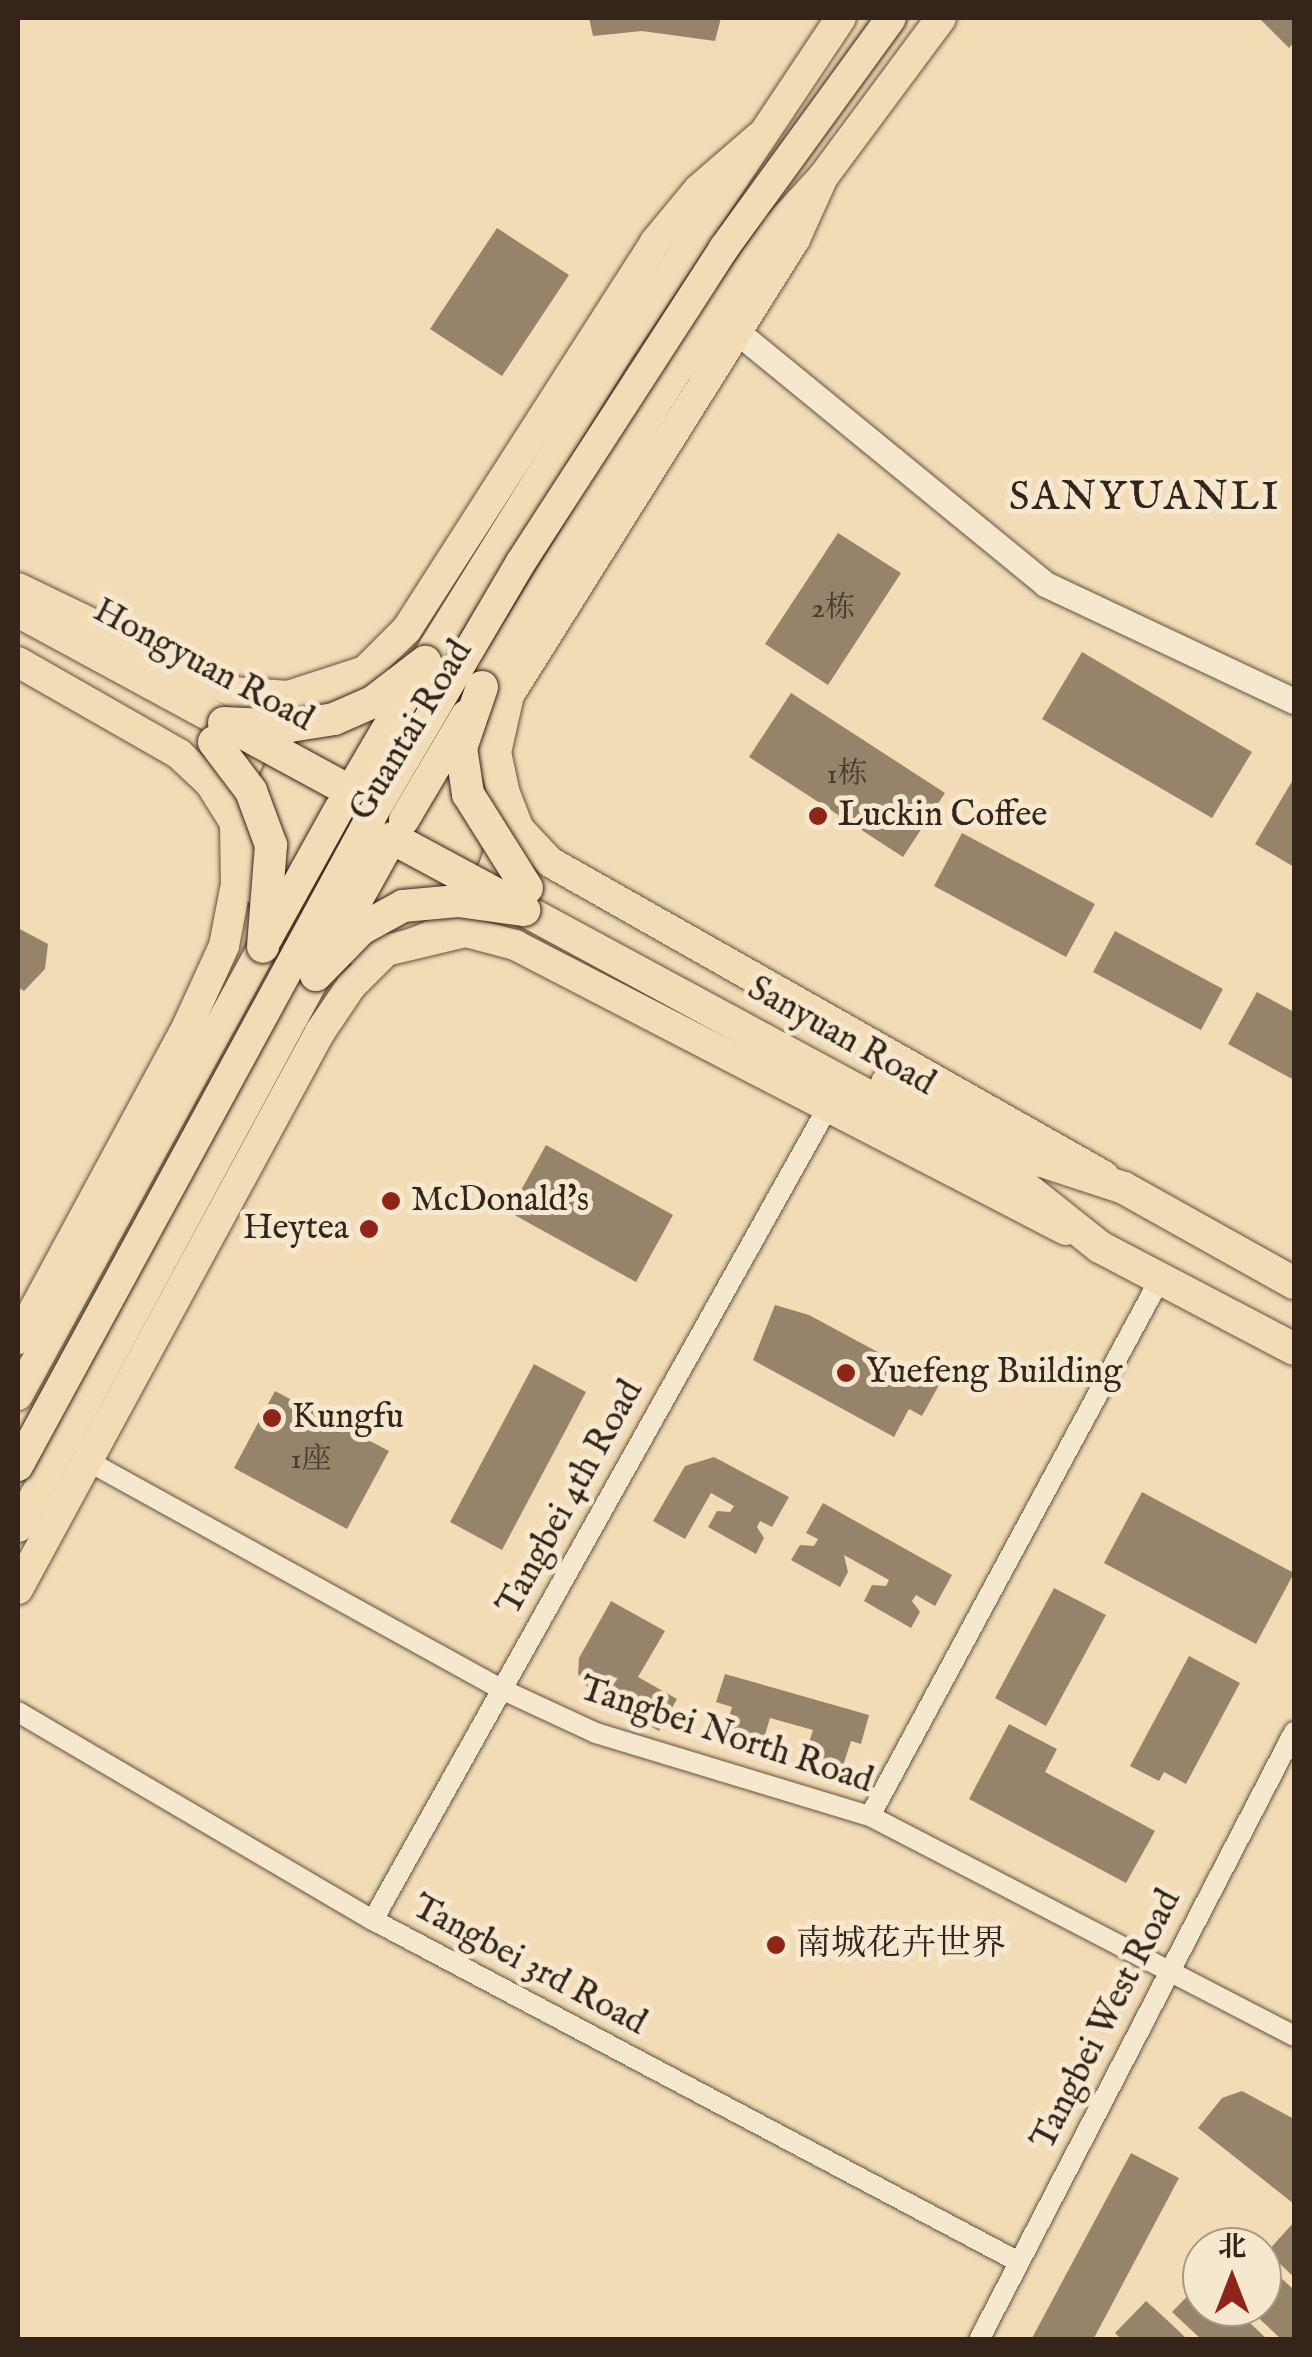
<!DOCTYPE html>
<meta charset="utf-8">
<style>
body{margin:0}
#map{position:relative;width:1312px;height:2357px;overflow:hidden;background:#f1dcb5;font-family:"IM FELL English","Noto Serif SC",serif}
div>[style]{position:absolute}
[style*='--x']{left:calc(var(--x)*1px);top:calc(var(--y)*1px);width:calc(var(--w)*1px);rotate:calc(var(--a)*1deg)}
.building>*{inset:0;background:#96846a}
.roads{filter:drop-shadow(0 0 2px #635240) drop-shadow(0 0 2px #635240)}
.minor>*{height:20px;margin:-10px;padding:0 10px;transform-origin:10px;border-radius:10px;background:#f6e8cf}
.tertiary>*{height:25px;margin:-12.5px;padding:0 12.5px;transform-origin:12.5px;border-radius:12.5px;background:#f6e8cf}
.primary>*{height:30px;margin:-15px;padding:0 15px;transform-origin:15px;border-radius:15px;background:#f1dcb5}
.primary>.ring{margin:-15px;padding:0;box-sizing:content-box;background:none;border:30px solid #f1dcb5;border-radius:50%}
.trunk>*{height:32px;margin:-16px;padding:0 16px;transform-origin:16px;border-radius:16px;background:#f1dcb5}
.bridges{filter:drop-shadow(0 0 2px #342419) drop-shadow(0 0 2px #342419)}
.primary-bridge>*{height:30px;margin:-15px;padding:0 15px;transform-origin:15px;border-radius:15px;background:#f1dcb5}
.trunk-bridge>*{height:32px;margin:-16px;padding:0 16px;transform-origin:16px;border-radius:16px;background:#f1dcb5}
.dots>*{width:28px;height:28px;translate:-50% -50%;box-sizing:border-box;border:5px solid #f6e8cf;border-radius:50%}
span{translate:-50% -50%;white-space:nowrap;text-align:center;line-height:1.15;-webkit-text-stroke:10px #f6e8cf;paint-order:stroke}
.number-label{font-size:30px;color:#4c3c2d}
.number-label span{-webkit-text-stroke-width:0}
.street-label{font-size:35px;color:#342419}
.poi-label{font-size:35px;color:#342419}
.left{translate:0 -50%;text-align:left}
.right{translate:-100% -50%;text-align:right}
.quarter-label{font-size:40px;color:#342419;letter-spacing:2.5px}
.frame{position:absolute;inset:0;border:20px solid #342419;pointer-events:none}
.north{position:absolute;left:1182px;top:2227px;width:100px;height:100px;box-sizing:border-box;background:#f6e8cf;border:2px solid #a89a86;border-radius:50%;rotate:0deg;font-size:28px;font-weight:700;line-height:40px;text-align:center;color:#342419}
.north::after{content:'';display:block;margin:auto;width:35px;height:45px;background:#8f2418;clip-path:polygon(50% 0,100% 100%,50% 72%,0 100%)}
</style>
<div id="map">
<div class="building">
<i style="clip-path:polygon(589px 18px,721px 18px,715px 41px,642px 31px,593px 36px)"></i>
<i style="clip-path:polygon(1259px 18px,1294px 18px,1294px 42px,1289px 48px)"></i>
<i style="clip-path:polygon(497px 228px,569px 275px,502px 376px,430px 329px)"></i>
<i style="clip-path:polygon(838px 533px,901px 573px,828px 685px,765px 644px)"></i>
<i style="clip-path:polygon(1082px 652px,1252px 752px,1212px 818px,1042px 719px)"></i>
<i style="clip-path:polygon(791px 693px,945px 793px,903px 857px,749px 757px)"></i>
<i style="clip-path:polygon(1294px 778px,1294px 867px,1255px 844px)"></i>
<i style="clip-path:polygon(962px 833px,1095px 904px,1066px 957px,934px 886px)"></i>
<i style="clip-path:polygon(18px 928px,48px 944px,45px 969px,24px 991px,18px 987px)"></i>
<i style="clip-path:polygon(1115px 931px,1223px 989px,1201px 1030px,1093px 972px)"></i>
<i style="clip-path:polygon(1257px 992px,1294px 1012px,1294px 1080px,1228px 1044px)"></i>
<i style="clip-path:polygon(546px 1145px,673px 1215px,636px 1282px,509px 1212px)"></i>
<i style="clip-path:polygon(775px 1305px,809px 1315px,939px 1385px,922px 1416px,909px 1409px,894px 1437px,753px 1360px)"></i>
<i style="clip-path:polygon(534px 1364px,586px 1392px,502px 1550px,450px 1522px)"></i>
<i style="clip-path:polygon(275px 1391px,389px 1451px,347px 1529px,234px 1468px)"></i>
<i style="clip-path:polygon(714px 1457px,789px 1497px,772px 1527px,760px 1521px,757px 1527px,764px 1538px,756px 1554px,708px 1527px,717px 1511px,730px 1512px,734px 1506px,711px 1493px,685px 1539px,653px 1521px,685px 1466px)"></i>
<i style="clip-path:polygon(1142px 1492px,1294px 1573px,1256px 1644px,1104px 1563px)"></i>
<i style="clip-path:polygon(823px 1503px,952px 1575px,935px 1606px,916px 1595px,912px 1601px,920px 1612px,911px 1628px,864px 1601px,872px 1585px,886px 1586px,889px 1580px,844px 1555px,848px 1572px,840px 1587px,791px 1560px,800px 1545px,814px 1546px,818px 1539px,806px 1533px)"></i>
<i style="clip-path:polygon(1054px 1588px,1106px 1615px,1046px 1726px,995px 1698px)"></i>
<i style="clip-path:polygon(611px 1601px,665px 1631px,638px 1677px,677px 1699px,659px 1731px,592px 1693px,578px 1674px,579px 1658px)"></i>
<i style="clip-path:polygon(1189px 1656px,1240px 1683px,1186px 1784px,1164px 1772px,1159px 1781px,1130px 1766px)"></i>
<i style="clip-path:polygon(725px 1674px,869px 1715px,861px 1744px,851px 1741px,842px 1769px,804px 1758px,813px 1730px,770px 1718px,762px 1745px,724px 1734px,732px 1707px,716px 1702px)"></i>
<i style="clip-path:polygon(1009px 1724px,1057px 1749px,1045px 1772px,1155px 1831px,1126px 1883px,969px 1799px)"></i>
<i style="clip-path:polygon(1242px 2091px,1294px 2119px,1294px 2204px,1198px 2128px,1222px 2098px)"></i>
<i style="clip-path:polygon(1131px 2153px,1179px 2178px,1145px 2242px,1093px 2340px,1031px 2340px)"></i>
<i style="clip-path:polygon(1294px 2222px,1294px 2277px,1267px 2252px)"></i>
<i style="clip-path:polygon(1262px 2260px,1294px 2290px,1294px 2340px,1282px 2340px,1247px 2307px,1262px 2307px)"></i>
<i style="clip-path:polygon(1202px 2281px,1202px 2307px,1233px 2307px,1268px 2340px,1202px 2340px,1172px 2312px)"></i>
<i style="clip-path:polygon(1146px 2301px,1166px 2319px,1188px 2340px,1122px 2340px,1115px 2333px)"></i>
</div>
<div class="roads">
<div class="minor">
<i style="--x:88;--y:1461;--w:472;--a:28.9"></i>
<i style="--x:501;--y:1689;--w:105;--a:24.9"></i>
<i style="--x:596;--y:1733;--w:286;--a:16.9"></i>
<i style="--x:870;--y:1816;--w:478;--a:27.4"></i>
<i style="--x:18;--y:1712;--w:411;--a:30.4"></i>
<i style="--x:373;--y:1920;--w:731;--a:27.9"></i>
<i style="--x:870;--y:1816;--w:610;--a:-61.63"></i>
<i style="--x:373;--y:1920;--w:932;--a:-60.77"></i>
<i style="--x:979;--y:2340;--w:685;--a:-62.61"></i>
</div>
<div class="tertiary">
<i style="--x:735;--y:330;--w:401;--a:39.3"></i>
<i style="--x:1045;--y:584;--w:275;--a:25.2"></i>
</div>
<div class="primary">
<i style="--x:823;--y:177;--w:68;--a:114.3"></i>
<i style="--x:795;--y:239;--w:538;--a:122.1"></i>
<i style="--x:509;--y:695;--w:58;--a:102.8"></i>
<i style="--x:496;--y:752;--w:40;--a:78"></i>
<i style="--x:504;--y:791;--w:41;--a:68.5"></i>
<i style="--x:519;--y:829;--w:45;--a:46.8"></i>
<i style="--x:550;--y:862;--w:637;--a:29.54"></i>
<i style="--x:18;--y:588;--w:239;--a:25.8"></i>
<i style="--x:233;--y:692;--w:55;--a:4.2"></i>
<i style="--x:288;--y:696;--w:81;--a:-18"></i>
<i style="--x:365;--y:671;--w:59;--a:-45"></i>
<i style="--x:407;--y:629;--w:460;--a:-57.3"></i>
<i style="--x:655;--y:242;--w:69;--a:-50.3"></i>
<i style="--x:699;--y:189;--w:79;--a:-40.9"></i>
<i style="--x:18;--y:662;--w:185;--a:29.7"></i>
<i style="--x:179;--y:754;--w:42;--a:43.1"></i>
<i style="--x:210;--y:783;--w:47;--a:58"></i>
<i style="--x:235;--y:823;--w:61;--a:89.1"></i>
<i style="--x:236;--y:884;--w:63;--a:101"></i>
<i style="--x:224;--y:946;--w:89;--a:114.6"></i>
<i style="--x:187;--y:1027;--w:355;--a:118.4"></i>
<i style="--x:425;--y:662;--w:362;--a:-58.1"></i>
<i style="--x:616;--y:355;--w:405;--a:-56.3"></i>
<i class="ring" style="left:236px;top:682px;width:238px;height:238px"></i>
<i style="--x:482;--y:687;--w:370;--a:-58.4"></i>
<i style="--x:676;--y:372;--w:177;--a:-55.1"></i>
<i style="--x:777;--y:227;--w:68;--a:-47.4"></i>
<i style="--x:823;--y:177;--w:198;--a:-53.4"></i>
<i style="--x:18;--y:1395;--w:511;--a:-61.33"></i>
<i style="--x:18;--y:1527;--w:627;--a:-61.64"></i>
<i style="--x:18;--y:1589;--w:634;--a:-61.53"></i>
<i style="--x:320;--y:1032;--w:55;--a:-56"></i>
<i style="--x:351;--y:986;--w:49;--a:-45"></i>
<i style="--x:386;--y:951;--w:82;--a:-13.4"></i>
<i style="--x:466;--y:932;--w:51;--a:14.9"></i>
<i style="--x:515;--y:945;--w:620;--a:27.35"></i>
</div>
<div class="trunk">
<i style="--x:18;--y:611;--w:234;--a:28.5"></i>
<i style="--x:524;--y:910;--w:399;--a:28.4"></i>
<i style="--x:875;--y:1100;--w:176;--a:30.4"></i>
<i style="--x:1027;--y:1189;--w:93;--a:38.5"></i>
<i style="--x:1100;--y:1247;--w:219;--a:27.7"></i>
<i style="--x:887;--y:1083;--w:174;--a:26.7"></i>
<i style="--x:1042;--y:1161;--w:86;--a:18.2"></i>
<i style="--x:1124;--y:1188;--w:195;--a:29.2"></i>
</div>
</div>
<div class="bridges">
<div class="primary-bridge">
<i style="--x:350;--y:791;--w:146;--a:-59.6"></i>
<i style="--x:404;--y:820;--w:122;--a:-59.4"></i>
<i style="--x:263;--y:946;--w:157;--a:-61"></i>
<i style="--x:327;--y:955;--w:134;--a:-60.9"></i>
<i style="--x:18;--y:1466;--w:741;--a:-61.46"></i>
<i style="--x:372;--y:815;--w:294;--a:-59.5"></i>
<i style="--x:521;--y:562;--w:374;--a:-57.1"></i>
<i style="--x:724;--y:248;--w:284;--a:-54"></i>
</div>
<div class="trunk-bridge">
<i style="--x:482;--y:687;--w:65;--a:109"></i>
<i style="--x:461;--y:748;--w:47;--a:81.3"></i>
<i style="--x:468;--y:794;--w:111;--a:57.9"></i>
<i style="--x:224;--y:723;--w:66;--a:2.6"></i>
<i style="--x:290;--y:726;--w:45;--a:-9"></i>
<i style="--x:334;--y:719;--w:43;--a:-23.6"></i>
<i style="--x:373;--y:702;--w:66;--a:-37.6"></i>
<i style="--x:232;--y:727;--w:134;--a:28.5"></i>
<i style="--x:214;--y:742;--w:61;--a:52.9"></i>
<i style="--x:251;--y:791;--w:58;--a:69.7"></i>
<i style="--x:271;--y:845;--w:102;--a:94.5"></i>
<i style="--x:392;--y:838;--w:131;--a:28.3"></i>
<i style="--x:316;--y:975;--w:64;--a:-45.6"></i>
<i style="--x:361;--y:929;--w:48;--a:-28.7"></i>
<i style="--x:403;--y:906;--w:55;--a:-5.2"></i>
<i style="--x:458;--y:901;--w:67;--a:7.8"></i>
</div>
</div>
<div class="dots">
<i style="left:818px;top:816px;background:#8f2418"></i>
<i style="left:391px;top:1201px;background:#8f2418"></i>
<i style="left:369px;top:1229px;background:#8f2418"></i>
<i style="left:846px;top:1373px;background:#8f2418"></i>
<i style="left:272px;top:1418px;background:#8f2418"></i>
<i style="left:776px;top:1945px;background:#8f2418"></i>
</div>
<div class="number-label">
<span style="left:833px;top:609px">2栋</span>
<span style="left:847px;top:775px">1栋</span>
<span style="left:311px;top:1460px">1座</span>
</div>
<div class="street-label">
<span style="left:203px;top:666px;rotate:28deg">Hongyuan Road</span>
<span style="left:412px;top:731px;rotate:-59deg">Guantai Road</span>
<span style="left:841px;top:1037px;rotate:29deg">Sanyuan Road</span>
<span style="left:571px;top:1498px;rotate:-61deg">Tangbei 4th Road</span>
<span style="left:726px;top:1736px;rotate:18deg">Tangbei North Road</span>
<span style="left:529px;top:1966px;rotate:28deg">Tangbei 3rd Road</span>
<span style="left:1107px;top:2020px;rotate:-63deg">Tangbei West Road</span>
</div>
<div class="poi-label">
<span class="left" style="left:838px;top:816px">Luckin Coffee</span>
<span class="left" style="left:411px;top:1201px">McDonald's</span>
<span class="right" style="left:349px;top:1229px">Heytea</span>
<span class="left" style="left:866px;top:1373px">Yuefeng Building</span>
<span class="left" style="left:292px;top:1418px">Kungfu</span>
<span class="left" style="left:796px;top:1945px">南城花卉世界</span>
</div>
<div class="quarter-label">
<span style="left:1145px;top:499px">SANYUANLI</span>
</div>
<div class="frame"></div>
<div class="north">北</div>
</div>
